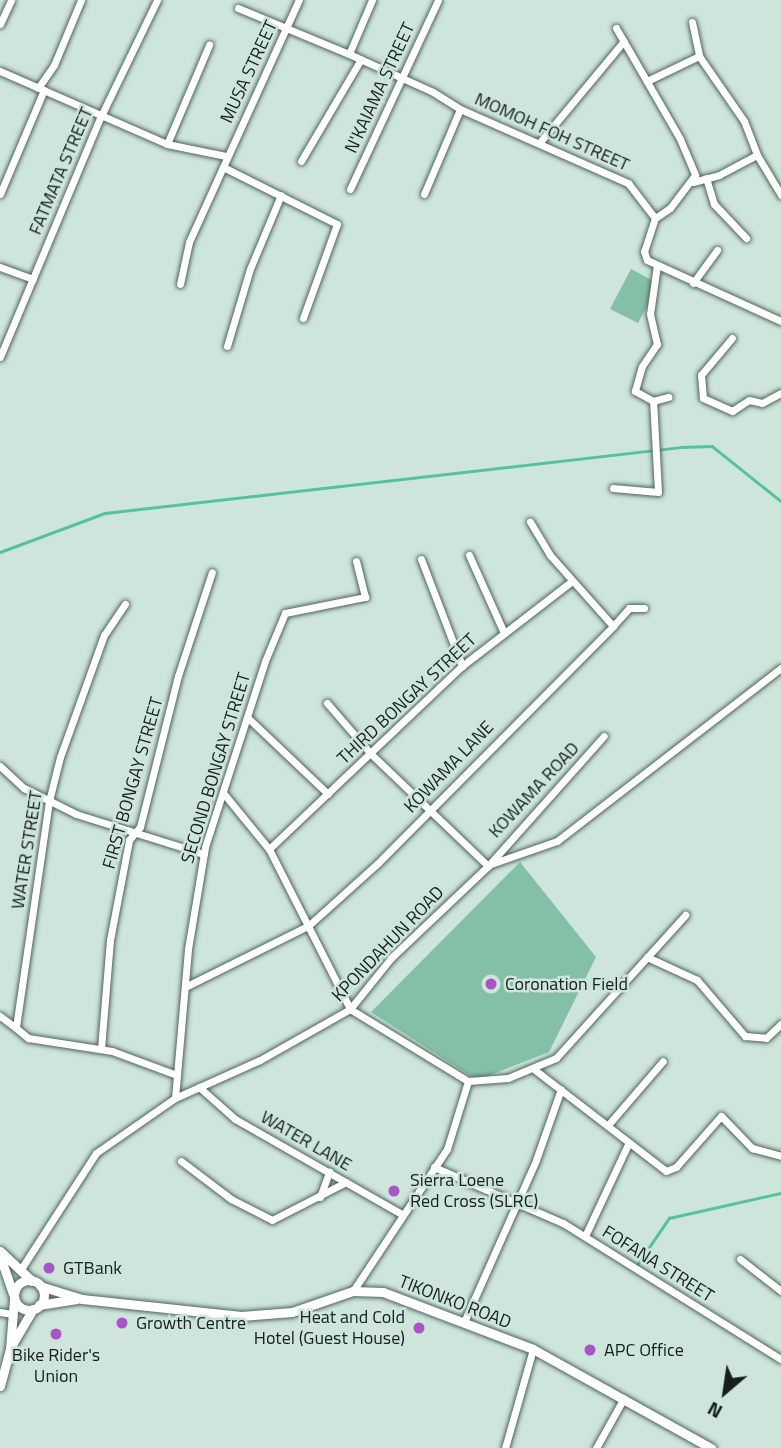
<!DOCTYPE html>
<style>
body{margin:0}
#map{position:relative;width:781px;height:1448px;overflow:hidden;background:#cde5da;font-family:"Titillium Web",sans-serif}
div>[style]{position:absolute}
[style*='--x']{left:calc(var(--x)*1px);top:calc(var(--y)*1px);width:calc(var(--w)*1px);rotate:calc(var(--a)*1deg)}
.green>*{inset:0;background:#84c0a7}
.stream>*{height:2.5px;margin:-1.25px;padding:0 1.25px;transform-origin:1.25px;border-radius:1.25px;background:#56c29b}
.roads{filter:drop-shadow(0 0 2px #50645b) drop-shadow(0 0 2px #50645b)}
.minor>*{height:7px;margin:-3.5px;padding:0 3.5px;transform-origin:3.5px;border-radius:3.5px;background:#fff}
.tertiary>*{height:9px;margin:-4.5px;padding:0 4.5px;transform-origin:4.5px;border-radius:4.5px;background:#fff}
.tertiary>.ring{margin:-4.5px;padding:0;box-sizing:content-box;background:none;border:9px solid #fff;border-radius:50%}
.dots>*{width:19px;height:19px;translate:-50% -50%;box-sizing:border-box;border:4px solid #cde5da;border-radius:50%}
span{translate:-50% -50%;white-space:nowrap;text-align:center;line-height:1.15;-webkit-text-stroke:5px #cde5da;paint-order:stroke}
.street-label{font-size:18px;color:#161f1b}
.poi-label{font-size:18px;color:#161f1b}
.left{translate:0 -50%;text-align:left}
.right{translate:-100% -50%;text-align:right}
.north{position:absolute;left:690px;top:1357px;width:70px;height:70px;-webkit-text-stroke:5px #cde5da;paint-order:stroke;rotate:209deg;font-size:19px;font-weight:700;line-height:28px;text-align:center;color:#161f1b}
.north::after{content:'';display:block;margin:auto;width:24px;height:32px;background:#161f1b;clip-path:polygon(50% 0,100% 100%,50% 72%,0 100%)}
</style>
<div id="map">
<div class="green">
<i style="clip-path:polygon(631px 269px,659px 284px,638px 323px,610px 309px)"></i>
<i style="clip-path:polygon(520px 862px,596px 957px,549px 1052px,477px 1080px,371px 1012px)"></i>
</div>
<div class="stream">
<i style="--x:0;--y:552;--w:112;--a:-20.4"></i>
<i style="--x:105;--y:513;--w:581;--a:-6.53"></i>
<i style="--x:682;--y:447;--w:30;--a:-2"></i>
<i style="--x:712;--y:446;--w:88;--a:38.6"></i>
<i style="--x:637;--y:1265;--w:57;--a:-55.8"></i>
<i style="--x:669;--y:1218;--w:115;--a:-12.6"></i>
</div>
<div class="roads">
<div class="minor">
<i style="--x:238;--y:8;--w:120;--a:22.5"></i>
<i style="--x:349;--y:54;--w:92;--a:24.3"></i>
<i style="--x:433;--y:92;--w:32;--a:32"></i>
<i style="--x:460;--y:109;--w:184;--a:23.8"></i>
<i style="--x:628;--y:183;--w:44;--a:52.4"></i>
<i style="--x:655;--y:218;--w:35;--a:108"></i>
<i style="--x:644;--y:251;--w:9;--a:72"></i>
<i style="--x:647;--y:260;--w:147;--a:24.5"></i>
<i style="--x:692;--y:22;--w:35;--a:78"></i>
<i style="--x:0;--y:24;--w:26;--a:-65"></i>
<i style="--x:616;--y:28;--w:128;--a:60"></i>
<i style="--x:680;--y:139;--w:39;--a:67"></i>
<i style="--x:695;--y:175;--w:41;--a:127.1"></i>
<i style="--x:670;--y:208;--w:18;--a:146"></i>
<i style="--x:349;--y:54;--w:59;--a:-66.9"></i>
<i style="--x:0;--y:71;--w:182;--a:23.6"></i>
<i style="--x:167;--y:144;--w:60;--a:11.5"></i>
<i style="--x:647;--y:81;--w:58;--a:-25.7"></i>
<i style="--x:699;--y:56;--w:79;--a:55.3"></i>
<i style="--x:744;--y:121;--w:36;--a:69"></i>
<i style="--x:757;--y:155;--w:47;--a:59"></i>
<i style="--x:38;--y:88;--w:28;--a:-55"></i>
<i style="--x:54;--y:65;--w:70;--a:-67.4"></i>
<i style="--x:540;--y:142;--w:131;--a:-50.3"></i>
<i style="--x:167;--y:144;--w:108;--a:-67"></i>
<i style="--x:301;--y:161;--w:118;--a:-59.5"></i>
<i style="--x:223;--y:167;--w:127;--a:26.6"></i>
<i style="--x:337;--y:224;--w:100;--a:109.9"></i>
<i style="--x:706;--y:178;--w:27;--a:73"></i>
<i style="--x:714;--y:204;--w:47;--a:46.7"></i>
<i style="--x:693;--y:182;--w:27;--a:-15"></i>
<i style="--x:719;--y:175;--w:43;--a:-27.8"></i>
<i style="--x:350;--y:189;--w:208;--a:-65"></i>
<i style="--x:0;--y:194;--w:113;--a:-67.1"></i>
<i style="--x:424;--y:194;--w:92;--a:-67"></i>
<i style="--x:657;--y:265;--w:49;--a:98.1"></i>
<i style="--x:650;--y:314;--w:31;--a:77"></i>
<i style="--x:657;--y:344;--w:27;--a:124"></i>
<i style="--x:642;--y:366;--w:26;--a:106"></i>
<i style="--x:635;--y:391;--w:21;--a:29"></i>
<i style="--x:653;--y:401;--w:16;--a:-15"></i>
<i style="--x:0;--y:267;--w:35;--a:20"></i>
<i style="--x:693;--y:283;--w:41;--a:-54"></i>
<i style="--x:180;--y:284;--w:43;--a:-77.9"></i>
<i style="--x:189;--y:242;--w:266;--a:-65.6"></i>
<i style="--x:732;--y:338;--w:48;--a:130"></i>
<i style="--x:701;--y:375;--w:23;--a:85"></i>
<i style="--x:703;--y:398;--w:32;--a:24"></i>
<i style="--x:732;--y:411;--w:20;--a:-33"></i>
<i style="--x:749;--y:400;--w:13;--a:13"></i>
<i style="--x:762;--y:403;--w:21;--a:-28"></i>
<i style="--x:227;--y:346;--w:80;--a:-73.4"></i>
<i style="--x:250;--y:269;--w:80;--a:-67.3"></i>
<i style="--x:0;--y:357;--w:261;--a:-67.3"></i>
<i style="--x:101;--y:116;--w:129;--a:-64.2"></i>
<i style="--x:613;--y:488;--w:45;--a:5.1"></i>
<i style="--x:658;--y:492;--w:91;--a:-93.1"></i>
<i style="--x:469;--y:555;--w:85;--a:65.8"></i>
<i style="--x:421;--y:559;--w:115;--a:69"></i>
<i style="--x:125;--y:604;--w:37;--a:124"></i>
<i style="--x:104;--y:635;--w:130;--a:109.8"></i>
<i style="--x:60;--y:757;--w:45;--a:104"></i>
<i style="--x:49;--y:801;--w:229;--a:98.3"></i>
<i style="--x:16;--y:1028;--w:16;--a:40"></i>
<i style="--x:28;--y:1038;--w:85;--a:8.8"></i>
<i style="--x:112;--y:1051;--w:69;--a:20.3"></i>
<i style="--x:613;--y:626;--w:24;--a:-48"></i>
<i style="--x:629;--y:608;--w:15;--a:0"></i>
<i style="--x:327;--y:703;--w:67;--a:49.2"></i>
<i style="--x:371;--y:754;--w:162;--a:43.7"></i>
<i style="--x:248;--y:718;--w:110;--a:43.5"></i>
<i style="--x:0;--y:766;--w:33;--a:43"></i>
<i style="--x:24;--y:788;--w:58;--a:26.6"></i>
<i style="--x:76;--y:814;--w:134;--a:17.4"></i>
<i style="--x:224;--y:794;--w:71;--a:50.7"></i>
<i style="--x:269;--y:849;--w:179;--a:63.1"></i>
<i style="--x:269;--y:849;--w:266;--a:-43.5"></i>
<i style="--x:462;--y:666;--w:139;--a:-37.7"></i>
<i style="--x:488;--y:865;--w:73;--a:-19.2"></i>
<i style="--x:557;--y:841;--w:283;--a:-37.7"></i>
<i style="--x:647;--y:957;--w:55;--a:24.7"></i>
<i style="--x:697;--y:980;--w:74;--a:49.4"></i>
<i style="--x:745;--y:1036;--w:21;--a:5"></i>
<i style="--x:766;--y:1038;--w:21;--a:-43"></i>
<i style="--x:187;--y:986;--w:135;--a:-26.4"></i>
<i style="--x:308;--y:926;--w:94;--a:-42"></i>
<i style="--x:378;--y:863;--w:334;--a:-45.2"></i>
<i style="--x:613;--y:626;--w:95;--a:-131.6"></i>
<i style="--x:550;--y:555;--w:39;--a:-121"></i>
<i style="--x:350;--y:1009;--w:138;--a:31.4"></i>
<i style="--x:468;--y:1081;--w:40;--a:-4.3"></i>
<i style="--x:508;--y:1078;--w:52;--a:-22.6"></i>
<i style="--x:556;--y:1058;--w:193;--a:-47.9"></i>
<i style="--x:0;--y:1016;--w:20;--a:37"></i>
<i style="--x:101;--y:1049;--w:109;--a:-85.3"></i>
<i style="--x:110;--y:940;--w:102;--a:-79.2"></i>
<i style="--x:129;--y:840;--w:17;--a:-50"></i>
<i style="--x:140;--y:827;--w:156;--a:-75.9"></i>
<i style="--x:178;--y:676;--w:109;--a:-71.9"></i>
<i style="--x:535;--y:1070;--w:165;--a:37.6"></i>
<i style="--x:666;--y:1171;--w:11;--a:-22"></i>
<i style="--x:676;--y:1167;--w:68;--a:-48.6"></i>
<i style="--x:721;--y:1116;--w:45;--a:45.9"></i>
<i style="--x:752;--y:1148;--w:30;--a:15"></i>
<i style="--x:199;--y:1087;--w:48;--a:41.6"></i>
<i style="--x:235;--y:1119;--w:193;--a:29.7"></i>
<i style="--x:175;--y:1098;--w:150;--a:-85"></i>
<i style="--x:188;--y:949;--w:103;--a:-80.5"></i>
<i style="--x:205;--y:847;--w:195;--a:-72.1"></i>
<i style="--x:265;--y:661;--w:52;--a:-67.4"></i>
<i style="--x:285;--y:613;--w:82;--a:-11.3"></i>
<i style="--x:365;--y:597;--w:37;--a:-104"></i>
<i style="--x:608;--y:1125;--w:84;--a:-49.3"></i>
<i style="--x:181;--y:1161;--w:63;--a:37.2"></i>
<i style="--x:231;--y:1199;--w:46;--a:27.1"></i>
<i style="--x:272;--y:1220;--w:83;--a:-27.2"></i>
<i style="--x:434;--y:1167;--w:141;--a:23.5"></i>
<i style="--x:563;--y:1223;--w:257;--a:32"></i>
<i style="--x:320;--y:1197;--w:27;--a:-70"></i>
<i style="--x:585;--y:1236;--w:102;--a:-64.9"></i>
<i style="--x:740;--y:1259;--w:52;--a:38"></i>
<i style="--x:21;--y:1269;--w:138;--a:-57.1"></i>
<i style="--x:96;--y:1153;--w:96;--a:-34.8"></i>
<i style="--x:175;--y:1098;--w:93;--a:-24.1"></i>
<i style="--x:260;--y:1060;--w:103;--a:-29.5"></i>
<i style="--x:350;--y:1009;--w:65;--a:-51.2"></i>
<i style="--x:391;--y:958;--w:134;--a:-43.5"></i>
<i style="--x:488;--y:866;--w:174;--a:-48.3"></i>
<i style="--x:353;--y:1291;--w:170;--a:-56.5"></i>
<i style="--x:447;--y:1149;--w:71;--a:-72.8"></i>
<i style="--x:0;--y:1312;--w:11;--a:10"></i>
<i style="--x:464;--y:1322;--w:177;--a:-66"></i>
<i style="--x:536;--y:1160;--w:75;--a:-70.6"></i>
<i style="--x:505;--y:1448;--w:103;--a:-74.2"></i>
<i style="--x:596;--y:1448;--w:57;--a:-60.8"></i>
</div>
<div class="tertiary">
<i style="--x:0;--y:1251;--w:44;--a:43.2"></i>
<i style="--x:0;--y:1256;--w:40;--a:71.1"></i>
<i class="ring" style="left:14px;top:1280px;width:21px;height:21px"></i>
<i style="--x:40;--y:1286;--w:44;--a:17.2"></i>
<i style="--x:82;--y:1299;--w:160;--a:6.1"></i>
<i style="--x:241;--y:1316;--w:51;--a:-4.5"></i>
<i style="--x:292;--y:1312;--w:65;--a:-19"></i>
<i style="--x:353;--y:1291;--w:30;--a:2"></i>
<i style="--x:383;--y:1292;--w:160;--a:20.8"></i>
<i style="--x:533;--y:1349;--w:204;--a:29.1"></i>
<i style="--x:39;--y:1305;--w:38;--a:-9"></i>
<i style="--x:10;--y:1348;--w:45;--a:-59.5"></i>
<i style="--x:0;--y:1386;--w:38;--a:-75"></i>
<i style="--x:10;--y:1349;--w:50;--a:-85.4"></i>
</div>
</div>
<div class="dots">
<i style="left:491px;top:984px;background:#a855c5"></i>
<i style="left:394px;top:1191px;background:#a855c5"></i>
<i style="left:49px;top:1268px;background:#a855c5"></i>
<i style="left:122px;top:1323px;background:#a855c5"></i>
<i style="left:419px;top:1328px;background:#a855c5"></i>
<i style="left:56px;top:1334px;background:#a855c5"></i>
<i style="left:590px;top:1350px;background:#a855c5"></i>
</div>
<div class="street-label">
<span style="left:249px;top:72px;rotate:-65deg">MUSA STREET</span>
<span style="left:380px;top:88px;rotate:-65deg">N'KAIAMA STREET</span>
<span style="left:552px;top:132px;rotate:24deg">MOMOH FOH STREET</span>
<span style="left:61px;top:171px;rotate:-67deg">FATMATA STREET</span>
<span style="left:407px;top:699px;rotate:-43deg">THIRD BONGAY STREET</span>
<span style="left:449px;top:767px;rotate:-46deg">KOWAMA LANE</span>
<span style="left:216px;top:768px;rotate:-73deg">SECOND BONGAY STREET</span>
<span style="left:133px;top:783px;rotate:-74deg">FIRST BONGAY STREET</span>
<span style="left:534px;top:790px;rotate:-47deg">KOWAMA ROAD</span>
<span style="left:27px;top:850px;rotate:-81deg">WATER STREET</span>
<span style="left:388px;top:944px;rotate:-46deg">KPONDAHUN ROAD</span>
<span style="left:306px;top:1141px;rotate:30deg">WATER LANE</span>
<span style="left:658px;top:1264px;rotate:32deg">FOFANA STREET</span>
<span style="left:455px;top:1302px;rotate:21deg">TIKONKO ROAD</span>
</div>
<div class="poi-label">
<span class="left" style="left:505px;top:984px">Coronation Field</span>
<span class="left" style="left:410px;top:1191px">Sierra Loene<br>Red Cross (SLRC)</span>
<span class="left" style="left:63px;top:1268px">GTBank</span>
<span class="right" style="left:405px;top:1328px">Heat and Cold<br>Hotel (Guest House)</span>
<span class="left" style="left:136px;top:1323px">Growth Centre</span>
<span class="left" style="left:604px;top:1350px">APC Office</span>
<span style="left:56px;top:1366px">Bike Rider's<br>Union</span>
</div>
<div class="north">N</div>
</div>
